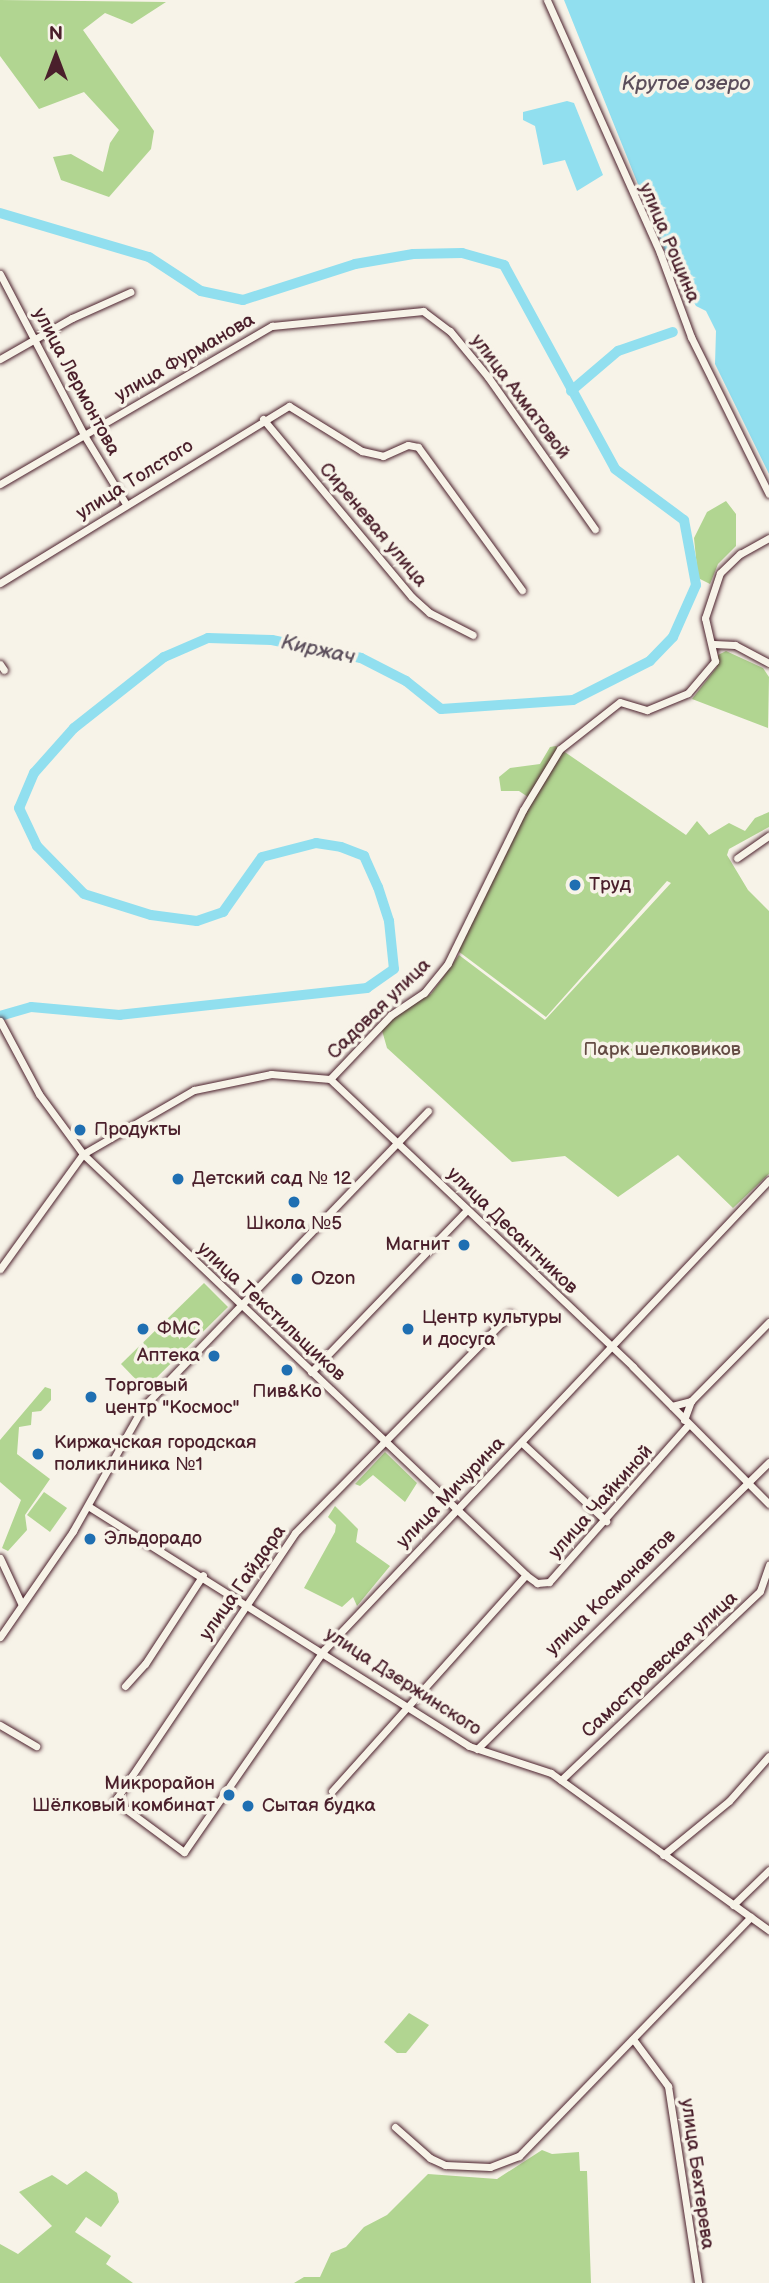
<!DOCTYPE html>
<meta charset="utf-8">
<style>
body{margin:0}
#map{position:relative;width:769px;height:2283px;overflow:hidden;background:#f7f3e8;font-family:"Balsamiq Sans",sans-serif}
div>[style]{position:absolute}
[style*='--x']{left:calc(var(--x)*1px);top:calc(var(--y)*1px);width:calc(var(--w)*1px);rotate:calc(var(--a)*1deg)}
.green>*{inset:0;background:#b1d591}
.water>*{inset:0;background:#91dfef}
.river>*{height:10px;margin:-5px;padding:0 5px;transform-origin:5px;border-radius:5px;background:#91dfef}
.roads{filter:drop-shadow(0 0 2px #4a1f2b) drop-shadow(0 0 2px #4a1f2b)}
.minor>*{height:7px;margin:-3.5px;padding:0 3.5px;transform-origin:3.5px;border-radius:3.5px;background:#f7f3e8}
.dots>*{width:19px;height:19px;translate:-50% -50%;box-sizing:border-box;border:4px solid #f7f3e8;border-radius:50%}
span{translate:-50% -50%;white-space:nowrap;text-align:center;line-height:1.15;-webkit-text-stroke:7px #f7f3e8;paint-order:stroke}
.street-label{font-size:19px;color:#4a1f2b}
.poi-label{font-size:19px;color:#4a1f2b}
.left{translate:0 -50%;text-align:left}
.right{translate:-100% -50%;text-align:right}
.park-label{font-size:19px;color:#644c44}
.water-label{font-size:21px;color:#5c4f5c;font-style:italic}
.north{position:absolute;left:21px;top:21px;width:70px;height:70px;-webkit-text-stroke:5px #f7f3e8;paint-order:stroke;rotate:0deg;font-size:19px;font-weight:700;line-height:28px;text-align:center;color:#4a1f2b}
.north::after{content:'';display:block;margin:auto;width:24px;height:32px;background:#4a1f2b;clip-path:polygon(50% 0,100% 100%,50% 72%,0 100%)}
</style>
<div id="map">
<div class="green">
<i style="clip-path:polygon(0 0,166px 2px,132px 24px,105px 13px,83px 30px,154px 131px,151px 149px,109px 197px,61px 180px,53px 157px,71px 154px,103px 172px,110px 143px,119px 130px,84px 92px,39px 109px,0 56px)"></i>
<i style="clip-path:polygon(726px 501px,736px 514px,736px 546px,718px 564px,710px 584px,698px 578px,694px 538px,707px 512px)"></i>
<i style="clip-path:polygon(726px 651px,763px 668px,769px 677px,768px 728px,692px 699px,717px 667px,718px 655px)"></i>
<i style="clip-path:polygon(556px 746px,686px 835px,697px 821px,709px 835px,729px 823px,745px 831px,755px 818px,769px 812px,769px 827px,729px 849px,727px 855px,748px 890px,769px 911px,769px 1174px,733px 1208px,678px 1155px,618px 1197px,565px 1156px,512px 1162px,387px 1048px,381px 1027px,403px 1007px,431px 994px,459px 955px,545px 1020px,671px 883px,667px 881px,546px 1017px,458px 951px,531px 799px,519px 791px,501px 791px,499px 777px,510px 768px,540px 764px,550px 747px)"></i>
<i style="clip-path:polygon(204px 1283px,228px 1307px,145px 1389px,121px 1364px)"></i>
<i style="clip-path:polygon(45px 1387px,51px 1389px,51px 1400px,41px 1411px,32px 1412px,31px 1425px,19px 1427px,17px 1454px,50px 1479px,25px 1515px,27px 1530px,8px 1551px,2px 1548px,21px 1500px,0 1482px,0 1440px)"></i>
<i style="clip-path:polygon(385px 1452px,417px 1483px,405px 1502px,373px 1475px,360px 1486px,355px 1484px)"></i>
<i style="clip-path:polygon(44px 1492px,67px 1508px,50px 1532px,27px 1515px)"></i>
<i style="clip-path:polygon(335px 1506px,358px 1529px,356px 1542px,390px 1566px,357px 1606px,353px 1597px,342px 1607px,304px 1588px,335px 1532px,336px 1525px,328px 1517px)"></i>
<i style="clip-path:polygon(409px 2013px,429px 2025px,406px 2053px,397px 2053px,384px 2042px)"></i>
<i style="clip-path:polygon(542px 2150px,552px 2154px,579px 2152px,580px 2171px,587px 2171px,591px 2283px,294px 2283px,304px 2277px,320px 2277px,331px 2253px,346px 2247px,364px 2227px,387px 2215px,428px 2174px,497px 2179px)"></i>
<i style="clip-path:polygon(86px 2171px,117px 2193px,119px 2202px,101px 2227px,86px 2217px,75px 2232px,111px 2256px,106px 2264px,133px 2283px,0 2283px,0 2244px,18px 2254px,52px 2226px,19px 2192px,52px 2175px,67px 2185px)"></i>
</div>
<div class="water">
<i style="clip-path:polygon(564px 0,769px 0,769px 474px,715px 364px,716px 331px,706px 311px,696px 306px,686px 289px,689px 281px,672px 269px)"></i>
<i style="clip-path:polygon(567px 101px,574px 103px,603px 175px,577px 191px,565px 160px,543px 165px,535px 126px,523px 120px,523px 112px)"></i>
</div>
<div class="river">
<i style="--x:0;--y:213;--w:155;--a:16.5"></i>
<i style="--x:149;--y:257;--w:62;--a:33.2"></i>
<i style="--x:201;--y:291;--w:43;--a:12.1"></i>
<i style="--x:243;--y:300;--w:118;--a:-17.8"></i>
<i style="--x:355;--y:264;--w:59;--a:-9.8"></i>
<i style="--x:413;--y:254;--w:49;--a:-1.2"></i>
<i style="--x:462;--y:253;--w:44;--a:15.9"></i>
<i style="--x:504;--y:265;--w:232;--a:61.4"></i>
<i style="--x:615;--y:469;--w:86;--a:36.5"></i>
<i style="--x:684;--y:520;--w:66;--a:79.5"></i>
<i style="--x:696;--y:585;--w:57;--a:113.9"></i>
<i style="--x:673;--y:637;--w:33;--a:134"></i>
<i style="--x:650;--y:661;--w:86;--a:153.1"></i>
<i style="--x:573;--y:700;--w:132;--a:176.1"></i>
<i style="--x:441;--y:709;--w:45;--a:-141.3"></i>
<i style="--x:406;--y:681;--w:51;--a:-152.9"></i>
<i style="--x:361;--y:658;--w:91;--a:-168.6"></i>
<i style="--x:272;--y:640;--w:64;--a:-178.2"></i>
<i style="--x:208;--y:638;--w:48;--a:156.6"></i>
<i style="--x:164;--y:657;--w:115;--a:141.7"></i>
<i style="--x:74;--y:728;--w:60;--a:131.6"></i>
<i style="--x:34;--y:773;--w:38;--a:113"></i>
<i style="--x:19;--y:808;--w:42;--a:64.7"></i>
<i style="--x:37;--y:846;--w:67;--a:45.6"></i>
<i style="--x:84;--y:894;--w:70;--a:17.4"></i>
<i style="--x:151;--y:915;--w:46;--a:7.4"></i>
<i style="--x:197;--y:921;--w:28;--a:-19"></i>
<i style="--x:223;--y:912;--w:67;--a:-54.7"></i>
<i style="--x:262;--y:857;--w:56;--a:-14.5"></i>
<i style="--x:316;--y:843;--w:25;--a:9"></i>
<i style="--x:341;--y:847;--w:25;--a:21"></i>
<i style="--x:364;--y:856;--w:34;--a:66"></i>
<i style="--x:378;--y:887;--w:36;--a:72"></i>
<i style="--x:389;--y:921;--w:48;--a:84.1"></i>
<i style="--x:394;--y:969;--w:33;--a:145"></i>
<i style="--x:367;--y:988;--w:248;--a:173.8"></i>
<i style="--x:120;--y:1015;--w:89;--a:-174.9"></i>
<i style="--x:31;--y:1007;--w:32;--a:164"></i>
<i style="--x:571;--y:391;--w:62;--a:-40.4"></i>
<i style="--x:618;--y:351;--w:58;--a:-19.1"></i>
</div>
<div class="roads">
<div class="minor">
<i style="--x:547;--y:0;--w:277;--a:65.9"></i>
<i style="--x:660;--y:253;--w:90;--a:69.7"></i>
<i style="--x:691;--y:337;--w:175;--a:63.6"></i>
<i style="--x:0;--y:274;--w:182;--a:62.4"></i>
<i style="--x:84;--y:435;--w:81;--a:58.7"></i>
<i style="--x:0;--y:359;--w:83;--a:-29.7"></i>
<i style="--x:72;--y:318;--w:64;--a:-24.1"></i>
<i style="--x:263;--y:419;--w:232;--a:50.1"></i>
<i style="--x:412;--y:597;--w:24;--a:42"></i>
<i style="--x:430;--y:613;--w:48;--a:27.1"></i>
<i style="--x:0;--y:484;--w:315;--a:-30.2"></i>
<i style="--x:272;--y:326;--w:152;--a:-5.7"></i>
<i style="--x:423;--y:311;--w:34;--a:37"></i>
<i style="--x:450;--y:331;--w:60;--a:50.4"></i>
<i style="--x:488;--y:377;--w:186;--a:54.9"></i>
<i style="--x:0;--y:583;--w:339;--a:-31.5"></i>
<i style="--x:289;--y:406;--w:86;--a:31.7"></i>
<i style="--x:362;--y:451;--w:22;--a:13"></i>
<i style="--x:383;--y:456;--w:27;--a:-24"></i>
<i style="--x:408;--y:445;--w:10;--a:11"></i>
<i style="--x:418;--y:447;--w:177;--a:54"></i>
<i style="--x:714;--y:644;--w:21;--a:3"></i>
<i style="--x:735;--y:645;--w:38;--a:28"></i>
<i style="--x:0;--y:664;--w:7;--a:56"></i>
<i style="--x:737;--y:858;--w:39;--a:-35"></i>
<i style="--x:0;--y:1021;--w:83;--a:61.9"></i>
<i style="--x:39;--y:1094;--w:74;--a:53.7"></i>
<i style="--x:83;--y:1154;--w:611;--a:43.54"></i>
<i style="--x:330;--y:1079;--w:418;--a:43.5"></i>
<i style="--x:633;--y:1367;--w:193;--a:45.2"></i>
<i style="--x:0;--y:1269;--w:142;--a:-54.2"></i>
<i style="--x:83;--y:1154;--w:128;--a:-30"></i>
<i style="--x:194;--y:1090;--w:79;--a:-11.7"></i>
<i style="--x:271;--y:1074;--w:59;--a:4.8"></i>
<i style="--x:330;--y:1079;--w:88;--a:-46.4"></i>
<i style="--x:391;--y:1015;--w:40;--a:-34"></i>
<i style="--x:424;--y:993;--w:38;--a:-51"></i>
<i style="--x:448;--y:963;--w:170;--a:-63.9"></i>
<i style="--x:523;--y:810;--w:71;--a:-58.8"></i>
<i style="--x:560;--y:749;--w:76;--a:-38.1"></i>
<i style="--x:620;--y:702;--w:28;--a:17"></i>
<i style="--x:647;--y:710;--w:44;--a:-22.5"></i>
<i style="--x:688;--y:693;--w:42;--a:-49.8"></i>
<i style="--x:715;--y:661;--w:44;--a:-103.1"></i>
<i style="--x:705;--y:618;--w:47;--a:-71.6"></i>
<i style="--x:720;--y:573;--w:28;--a:-44"></i>
<i style="--x:740;--y:554;--w:33;--a:-29"></i>
<i style="--x:510;--y:1314;--w:307;--a:134.5"></i>
<i style="--x:295;--y:1533;--w:323;--a:123.9"></i>
<i style="--x:115;--y:1801;--w:86;--a:36.5"></i>
<i style="--x:184;--y:1852;--w:246;--a:-55.3"></i>
<i style="--x:324;--y:1650;--w:647;--a:-46.57"></i>
<i style="--x:311;--y:1372;--w:225;--a:-46.1"></i>
<i style="--x:672;--y:1406;--w:20;--a:-15"></i>
<i style="--x:691;--y:1401;--w:111;--a:-45.4"></i>
<i style="--x:684;--y:1420;--w:20;--a:-70"></i>
<i style="--x:522;--y:1443;--w:115;--a:42.9"></i>
<i style="--x:88;--y:1506;--w:450;--a:32.2"></i>
<i style="--x:469;--y:1746;--w:86;--a:18.2"></i>
<i style="--x:551;--y:1773;--w:269;--a:35.8"></i>
<i style="--x:0;--y:1558;--w:50;--a:65"></i>
<i style="--x:0;--y:1637;--w:129;--a:-55.4"></i>
<i style="--x:73;--y:1531;--w:142;--a:-60.6"></i>
<i style="--x:143;--y:1407;--w:411;--a:-46.1"></i>
<i style="--x:125;--y:1686;--w:30;--a:-48"></i>
<i style="--x:145;--y:1664;--w:106;--a:-56.9"></i>
<i style="--x:0;--y:1725;--w:42;--a:30.3"></i>
<i style="--x:477;--y:1749;--w:409;--a:-44.5"></i>
<i style="--x:561;--y:1780;--w:274;--a:-43.5"></i>
<i style="--x:760;--y:1591;--w:28;--a:-71"></i>
<i style="--x:332;--y:1791;--w:290;--a:-48.1"></i>
<i style="--x:526;--y:1575;--w:14;--a:36"></i>
<i style="--x:537;--y:1583;--w:12;--a:-5"></i>
<i style="--x:549;--y:1582;--w:210;--a:-48.5"></i>
<i style="--x:663;--y:1855;--w:85;--a:-39.3"></i>
<i style="--x:729;--y:1801;--w:60;--a:-48.4"></i>
<i style="--x:733;--y:1905;--w:50;--a:-44.2"></i>
<i style="--x:633;--y:2039;--w:59;--a:53.3"></i>
<i style="--x:668;--y:2086;--w:199;--a:81.3"></i>
<i style="--x:395;--y:2127;--w:47;--a:41.5"></i>
<i style="--x:430;--y:2158;--w:17;--a:25"></i>
<i style="--x:445;--y:2165;--w:45;--a:2.5"></i>
<i style="--x:490;--y:2167;--w:31;--a:-21"></i>
<i style="--x:519;--y:2156;--w:333;--a:-45.9"></i>
</div>
</div>
<div class="dots">
<i style="left:575px;top:885px;background:#1f6fb2"></i>
<i style="left:80px;top:1130px;background:#1f6fb2"></i>
<i style="left:178px;top:1179px;background:#1f6fb2"></i>
<i style="left:294px;top:1202px;background:#1f6fb2"></i>
<i style="left:464px;top:1245px;background:#1f6fb2"></i>
<i style="left:297px;top:1279px;background:#1f6fb2"></i>
<i style="left:143px;top:1329px;background:#1f6fb2"></i>
<i style="left:408px;top:1329px;background:#1f6fb2"></i>
<i style="left:214px;top:1356px;background:#1f6fb2"></i>
<i style="left:287px;top:1370px;background:#1f6fb2"></i>
<i style="left:91px;top:1397px;background:#1f6fb2"></i>
<i style="left:38px;top:1454px;background:#1f6fb2"></i>
<i style="left:90px;top:1539px;background:#1f6fb2"></i>
<i style="left:229px;top:1795px;background:#1f6fb2"></i>
<i style="left:248px;top:1806px;background:#1f6fb2"></i>
</div>
<div class="street-label">
<span style="left:669px;top:243px;rotate:67deg">улица Рощина</span>
<span style="left:185px;top:358px;rotate:-30deg">улица Фурманова</span>
<span style="left:76px;top:382px;rotate:62deg">улица Лермонтова</span>
<span style="left:520px;top:397px;rotate:53deg">улица Ахматовой</span>
<span style="left:135px;top:480px;rotate:-32deg">улица Толстого</span>
<span style="left:373px;top:525px;rotate:50deg">Сиреневая улица</span>
<span style="left:379px;top:1009px;rotate:-44deg">Садовая улица</span>
<span style="left:512px;top:1231px;rotate:44deg">улица Десантников</span>
<span style="left:271px;top:1312px;rotate:43deg">улица Текстильщиков</span>
<span style="left:451px;top:1493px;rotate:-46deg">улица Мичурина</span>
<span style="left:601px;top:1502px;rotate:-48deg">улица Чайкиной</span>
<span style="left:243px;top:1583px;rotate:-55deg">улица Гайдара</span>
<span style="left:611px;top:1593px;rotate:-44deg">улица Космонавтов</span>
<span style="left:660px;top:1665px;rotate:-43deg">Самостроевская улица</span>
<span style="left:403px;top:1682px;rotate:33deg">улица Дзержинского</span>
<span style="left:697px;top:2174px;rotate:82deg">улица Бехтерева</span>
</div>
<div class="poi-label">
<span class="left" style="left:589px;top:885px">Труд</span>
<span class="left" style="left:94px;top:1130px">Продукты</span>
<span class="left" style="left:192px;top:1179px">Детский сад № 12</span>
<span style="left:294px;top:1224px">Школа №5</span>
<span class="right" style="left:450px;top:1245px">Магнит</span>
<span class="left" style="left:311px;top:1279px">Ozon</span>
<span class="left" style="left:422px;top:1329px">Центр культуры<br>и досуга</span>
<span class="left" style="left:157px;top:1329px">ФМС</span>
<span class="right" style="left:200px;top:1356px">Аптека</span>
<span class="left" style="left:105px;top:1397px">Торговый<br>центр "Космос"</span>
<span style="left:287px;top:1392px">Пив&amp;Ко</span>
<span class="left" style="left:54px;top:1454px">Киржачская городская<br>поликлиника №1</span>
<span class="left" style="left:104px;top:1539px">Эльдорадо</span>
<span class="right" style="left:215px;top:1795px">Микрорайон<br>Шёлковый комбинат</span>
<span class="left" style="left:262px;top:1806px">Сытая будка</span>
</div>
<div class="park-label">
<span style="left:662px;top:1050px">Парк шелковиков</span>
</div>
<div class="water-label">
<span style="left:686px;top:84px">Крутое озеро</span>
<span style="left:318px;top:650px;rotate:12deg">Киржач</span>
</div>
<div class="north">N</div>
</div>
